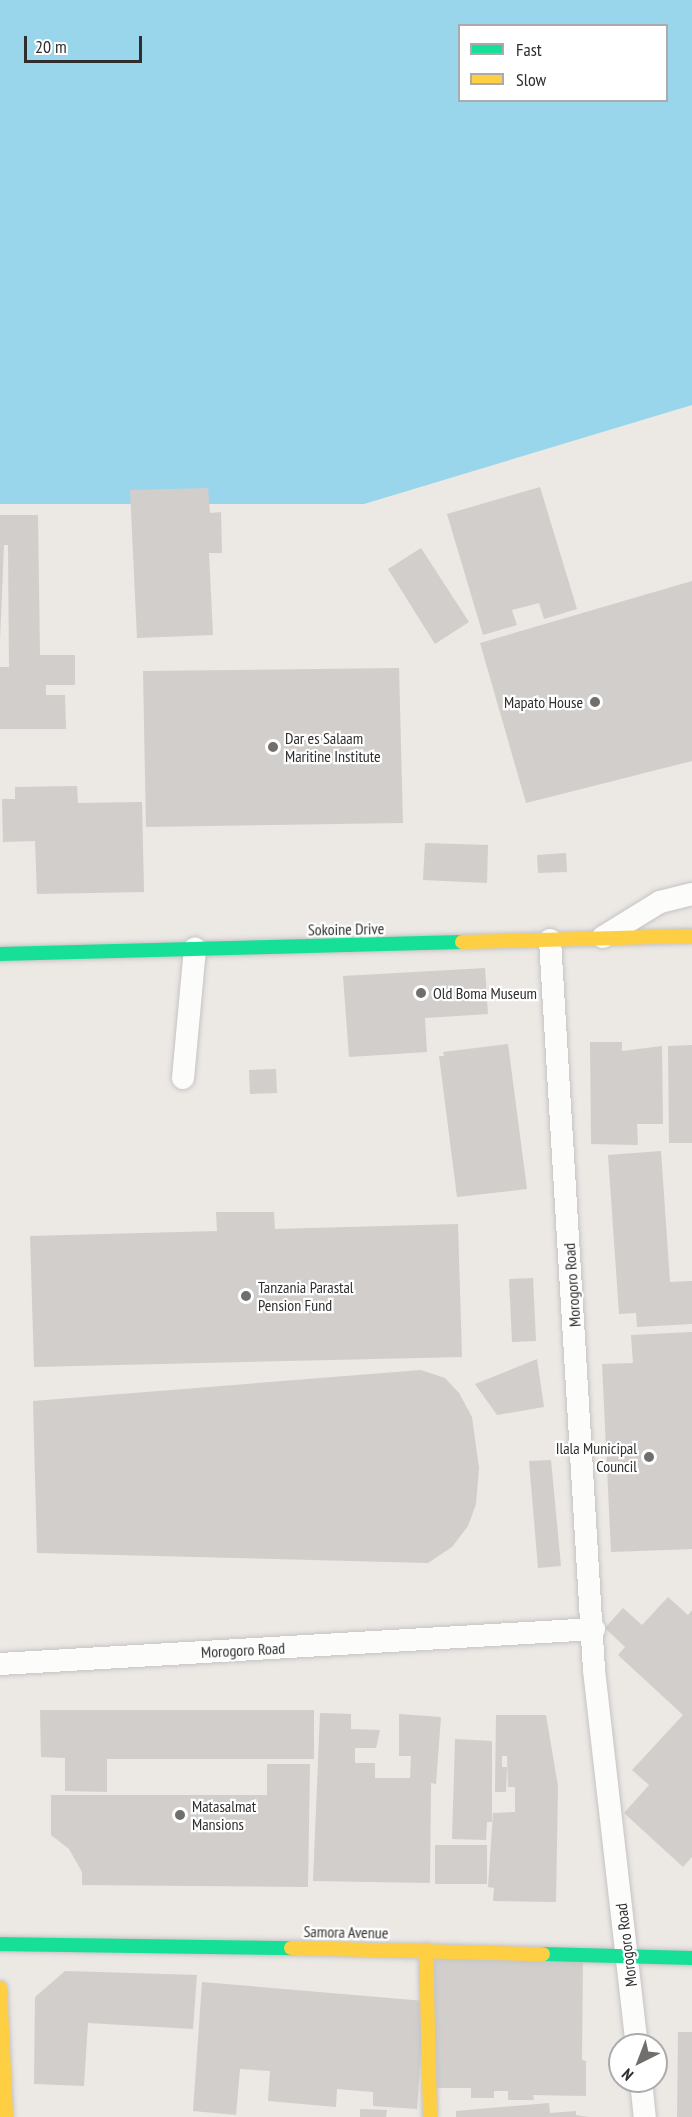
<!DOCTYPE html>
<style>
body{margin:0}
#map{position:relative;width:692px;height:2117px;overflow:hidden;background:#ece8e4;font-family:"PT Sans Narrow",sans-serif}
div>[style]{position:absolute}
[style*='--x']{left:calc(var(--x)*1px);top:calc(var(--y)*1px);width:calc(var(--w)*1px);rotate:calc(var(--a)*1deg)}
.water>*{inset:0;background:#99d6ec}
.building>*{inset:0;background:#d1cecb}
.roads{filter:drop-shadow(0 0 2px #c5c4c5) drop-shadow(0 0 2px #c5c4c5)}
.lane>*{height:22px;margin:-11px;padding:0 11px;transform-origin:11px;border-radius:11px;background:#fcfcfb}
.fast>*{height:14px;margin:-7px;padding:0 7px;transform-origin:7px;border-radius:7px;background:#16e098}
.slow>*{height:14px;margin:-7px;padding:0 7px;transform-origin:7px;border-radius:7px;background:#ffcf43}
.dots>*{width:16px;height:16px;translate:-50% -50%;box-sizing:border-box;border:3px solid #fff;border-radius:50%}
span{translate:-50% -50%;white-space:nowrap;text-align:center;line-height:1.15;-webkit-text-stroke:4.5px #fff;paint-order:stroke}
.poi-label{font-size:16px;color:#2e2e2e}
.right{translate:-100% -50%;text-align:right}
.left{translate:0 -50%;text-align:left}
.street-label{font-size:16px;color:#2e2e2e}
.legend{position:absolute;left:458px;top:24px;width:210px;height:78px;box-sizing:border-box;background:#fff;border:2px solid #ababab;margin:0;padding:8px 10px;list-style:none;font-size:18px;color:#2e2e2e}
.legend li{display:flex;align-items:center;gap:12px;height:30px}
.legend b{width:30px;border:2px solid #ababab}
.north{position:absolute;left:608px;top:2033px;width:60px;height:60px;box-sizing:border-box;background:#fff;border:2px solid #ababab;border-radius:50%;rotate:222deg;font-size:16px;font-weight:700;line-height:24px;text-align:center;color:#2e2e2e}
.north::after{content:'';display:block;margin:auto;width:21px;height:27px;background:#706f6e;clip-path:polygon(50% 0,100% 100%,50% 72%,0 100%)}
.scale{position:absolute;left:24px;top:36px;width:118px;height:27px;box-sizing:border-box;border:3px solid #2e2e2e;border-top:0;padding-left:8px;font-size:18px;line-height:21px;white-space:nowrap;color:#2e2e2e;-webkit-text-stroke:4px #fff;paint-order:stroke}
</style>
<div id="map">
<div class="water">
<i style="clip-path:polygon(evenodd,0 0,692px 0,692px 405px,364px 504px,0 504px,0 0,460px 26px,666px 26px,666px 100px,460px 100px,460px 26px)"></i>
</div>
<div class="building">
<i style="clip-path:polygon(540px 487px,577px 609px,544px 619px,539px 603px,512px 610px,517px 625px,483px 635px,447px 514px)"></i>
<i style="clip-path:polygon(208px 488px,210px 513px,221px 512px,222px 553px,209px 553px,213px 635px,137px 638px,130px 490px)"></i>
<i style="clip-path:polygon(0 515px,38px 515px,40px 655px,75px 655px,75px 685px,46px 685px,46px 695px,65px 695px,66px 729px,0 729px,0 667px,9px 667px,8px 545px,4px 545px,0 641px)"></i>
<i style="clip-path:polygon(421px 548px,469px 622px,435px 644px,388px 569px)"></i>
<i style="clip-path:polygon(692px 581px,692px 761px,526px 803px,480px 643px)"></i>
<i style="clip-path:polygon(399px 668px,403px 823px,146px 827px,143px 671px)"></i>
<i style="clip-path:polygon(77px 786px,78px 803px,142px 802px,144px 892px,37px 894px,35px 841px,3px 842px,2px 799px,15px 799px,15px 787px)"></i>
<i style="clip-path:polygon(425px 843px,488px 845px,487px 883px,423px 880px)"></i>
<i style="clip-path:polygon(566px 853px,567px 872px,538px 873px,537px 855px)"></i>
<i style="clip-path:polygon(485px 968px,488px 1014px,425px 1018px,427px 1052px,349px 1057px,343px 976px)"></i>
<i style="clip-path:polygon(590px 1042px,622px 1042px,622px 1051px,662px 1046px,663px 1124px,637px 1124px,638px 1145px,591px 1144px)"></i>
<i style="clip-path:polygon(508px 1044px,527px 1189px,457px 1197px,439px 1056px,444px 1056px,443px 1052px)"></i>
<i style="clip-path:polygon(692px 1045px,692px 1143px,669px 1143px,668px 1046px)"></i>
<i style="clip-path:polygon(276px 1069px,277px 1093px,250px 1094px,249px 1070px)"></i>
<i style="clip-path:polygon(661px 1151px,670px 1282px,692px 1281px,692px 1324px,637px 1327px,636px 1313px,619px 1314px,608px 1155px)"></i>
<i style="clip-path:polygon(216px 1212px,274px 1212px,275px 1229px,458px 1224px,462px 1357px,34px 1367px,30px 1236px,217px 1231px)"></i>
<i style="clip-path:polygon(533px 1278px,536px 1341px,512px 1342px,509px 1279px)"></i>
<i style="clip-path:polygon(692px 1332px,692px 1549px,611px 1552px,602px 1364px,633px 1363px,631px 1335px)"></i>
<i style="clip-path:polygon(537px 1359px,544px 1407px,497px 1415px,475px 1384px)"></i>
<i style="clip-path:polygon(421px 1370px,445px 1378px,459px 1393px,472px 1417px,479px 1468px,476px 1504px,468px 1526px,452px 1547px,428px 1563px,37px 1553px,33px 1401px)"></i>
<i style="clip-path:polygon(551px 1460px,561px 1566px,538px 1568px,529px 1461px)"></i>
<i style="clip-path:polygon(668px 1597px,688px 1615px,692px 1610px,692px 1857px,683px 1867px,624px 1813px,649px 1785px,632px 1770px,683px 1715px,618px 1655px,625px 1647px,605px 1628px,623px 1608px,642px 1625px)"></i>
<i style="clip-path:polygon(40px 1710px,314px 1710px,314px 1759px,107px 1759px,107px 1792px,65px 1791px,65px 1758px,41px 1757px)"></i>
<i style="clip-path:polygon(320px 1713px,351px 1714px,351px 1729px,380px 1730px,376px 1748px,355px 1748px,355px 1763px,375px 1763px,375px 1778px,410px 1778px,411px 1756px,399px 1756px,399px 1714px,441px 1717px,436px 1784px,431px 1783px,430px 1883px,313px 1881px)"></i>
<i style="clip-path:polygon(496px 1715px,546px 1715px,558px 1786px,556px 1902px,493px 1901px,494px 1888px,488px 1887px,493px 1813px,515px 1812px,515px 1787px,508px 1787px,507px 1756px,502px 1756px,502px 1767px,507px 1767px,506px 1792px,495px 1792px)"></i>
<i style="clip-path:polygon(455px 1739px,492px 1741px,492px 1822px,487px 1822px,486px 1840px,452px 1839px)"></i>
<i style="clip-path:polygon(267px 1764px,310px 1764px,308px 1887px,82px 1885px,82px 1872px,69px 1849px,51px 1835px,51px 1795px,267px 1795px)"></i>
<i style="clip-path:polygon(435px 1845px,487px 1845px,487px 1884px,435px 1884px)"></i>
<i style="clip-path:polygon(434px 1953px,583px 1957px,582px 2060px,586px 2061px,586px 2096px,533px 2095px,534px 2100px,508px 2100px,508px 2091px,494px 2091px,494px 2098px,471px 2098px,471px 2088px,433px 2088px)"></i>
<i style="clip-path:polygon(65px 1971px,197px 1975px,193px 2029px,88px 2023px,84px 2086px,34px 2084px,35px 1997px)"></i>
<i style="clip-path:polygon(202px 1982px,425px 2001px,417px 2109px,373px 2106px,373px 2092px,337px 2089px,336px 2107px,268px 2101px,270px 2071px,240px 2069px,236px 2115px,193px 2111px)"></i>
<i style="clip-path:polygon(678px 2032px,692px 2032px,692px 2117px,677px 2117px)"></i>
<i style="clip-path:polygon(549px 2103px,550px 2113px,576px 2111px,576px 2115px,589px 2117px,456px 2117px,456px 2111px)"></i>
<i style="clip-path:polygon(360px 2109px,387px 2110px,386px 2117px,360px 2117px)"></i>
</div>
<div class="roads">
<div class="lane">
<i style="--x:603;--y:937;--w:67;--a:-31.6"></i>
<i style="--x:660;--y:902;--w:33;--a:-14"></i>
<i style="--x:550;--y:940;--w:731;--a:86.55"></i>
<i style="--x:594;--y:1670;--w:377;--a:83.5"></i>
<i style="--x:183;--y:1078;--w:130;--a:-84.7"></i>
<i style="--x:0;--y:1664;--w:595;--a:-3.37"></i>
<i style="--x:641;--y:2081;--w:36;--a:84"></i>
</div>
<div class="fast">
<i style="--x:0;--y:954;--w:462;--a:-1.5"></i>
<i style="--x:0;--y:1944;--w:291;--a:0.8"></i>
<i style="--x:543;--y:1954;--w:149;--a:1.5"></i>
</div>
<div class="slow">
<i style="--x:462;--y:942;--w:230;--a:-1.5"></i>
<i style="--x:291;--y:1948;--w:252;--a:1.4"></i>
<i style="--x:426;--y:1950;--w:167;--a:88.6"></i>
<i style="--x:0;--y:1988;--w:129;--a:87.3"></i>
</div>
</div>
<div class="dots">
<i style="left:595px;top:702px;background:#706f6e"></i>
<i style="left:273px;top:747px;background:#706f6e"></i>
<i style="left:421px;top:993px;background:#706f6e"></i>
<i style="left:246px;top:1296px;background:#706f6e"></i>
<i style="left:649px;top:1457px;background:#706f6e"></i>
<i style="left:180px;top:1815px;background:#706f6e"></i>
</div>
<div class="poi-label">
<span class="right" style="left:583px;top:702px">Mapato House</span>
<span class="left" style="left:285px;top:747px">Dar es Salaam<br>Maritine Institute</span>
<span class="left" style="left:433px;top:993px">Old Boma Museum</span>
<span class="left" style="left:258px;top:1296px">Tanzania Parastal<br>Pension Fund</span>
<span class="right" style="left:637px;top:1457px">Ilala Municipal<br>Council</span>
<span class="left" style="left:192px;top:1815px">Matasalmat<br>Mansions</span>
</div>
<div class="street-label">
<span style="left:346px;top:929px;rotate:-1deg">Sokoine Drive</span>
<span style="left:572px;top:1285px;rotate:-94deg">Morogoro Road</span>
<span style="left:243px;top:1650px;rotate:-3deg">Morogoro Road</span>
<span style="left:346px;top:1932px;rotate:1deg">Samora Avenue</span>
<span style="left:626px;top:1945px;rotate:-97deg">Morogoro Road</span>
</div>
<ul class="legend">
<li><b style="height:8px;background:#16e098"></b>Fast</li>
<li><b style="height:8px;background:#ffcf43"></b>Slow</li>
</ul>
<div class="north">N</div>
<div class="scale">20 m</div>
</div>
